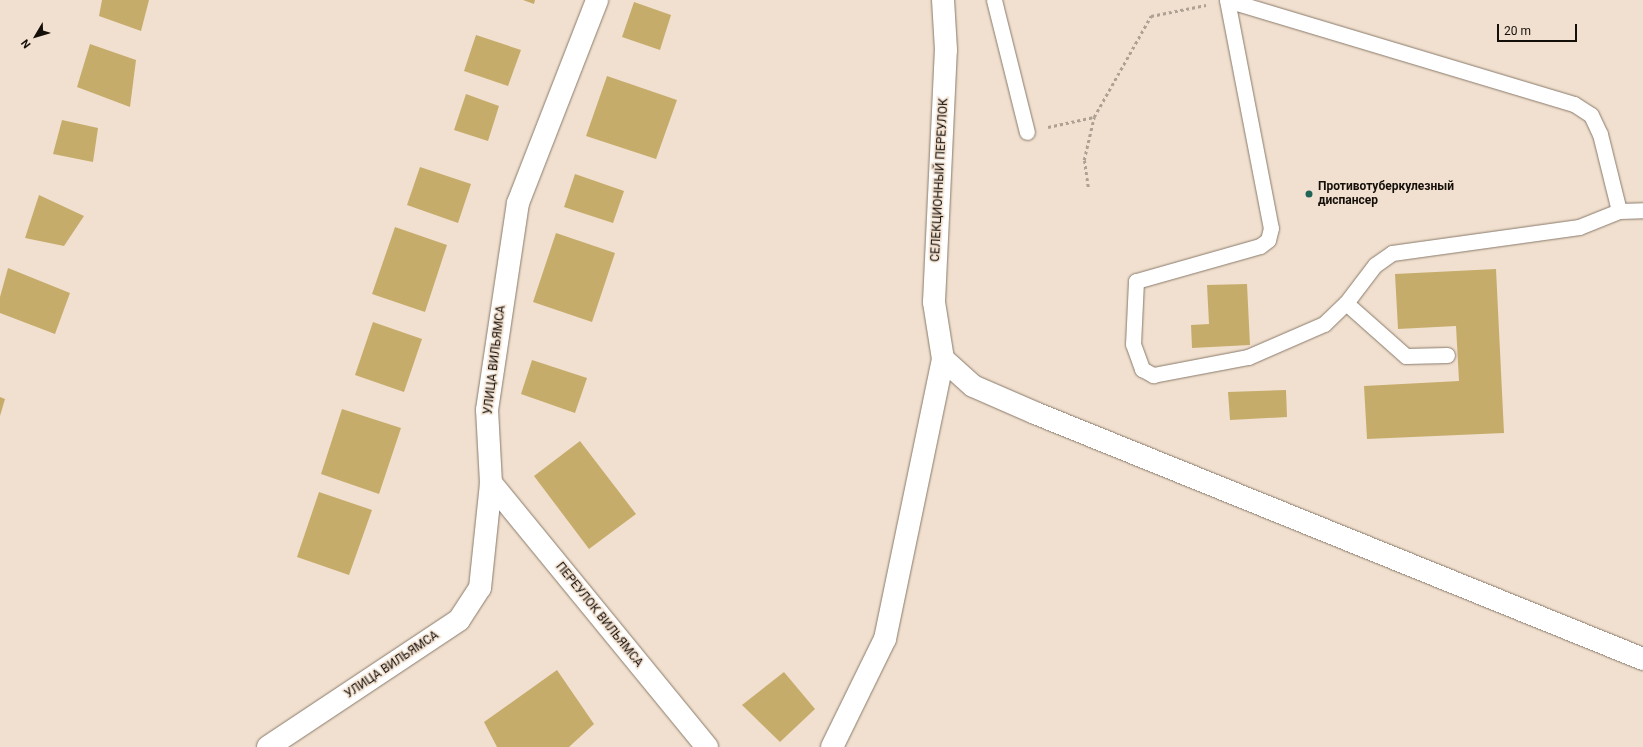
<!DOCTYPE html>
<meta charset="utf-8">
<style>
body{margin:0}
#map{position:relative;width:1643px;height:747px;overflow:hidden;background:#f1e0cf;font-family:Roboto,sans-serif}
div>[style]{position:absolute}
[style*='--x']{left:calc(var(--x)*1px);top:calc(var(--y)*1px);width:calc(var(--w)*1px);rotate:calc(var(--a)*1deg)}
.building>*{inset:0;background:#c6ac6b}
.path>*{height:2.5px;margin-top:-1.25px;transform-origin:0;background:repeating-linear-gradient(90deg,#aea193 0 3px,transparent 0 6px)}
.roads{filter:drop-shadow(0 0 1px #897a6b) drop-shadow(0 0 1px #897a6b)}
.service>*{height:15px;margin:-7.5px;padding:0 7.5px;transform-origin:7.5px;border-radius:7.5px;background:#fff}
.minor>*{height:22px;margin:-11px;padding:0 11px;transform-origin:11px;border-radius:11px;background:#fff}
.dots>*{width:11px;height:11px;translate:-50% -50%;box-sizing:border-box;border:2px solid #f1e0cf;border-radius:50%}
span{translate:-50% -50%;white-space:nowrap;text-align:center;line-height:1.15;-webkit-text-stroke:3px #f1e0cf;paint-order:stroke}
.street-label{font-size:12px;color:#150f0a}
.poi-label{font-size:12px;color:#150f0a;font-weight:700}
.left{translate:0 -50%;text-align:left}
.north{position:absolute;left:16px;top:16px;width:40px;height:40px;-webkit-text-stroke:3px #f1e0cf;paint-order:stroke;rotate:232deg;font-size:11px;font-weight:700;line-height:16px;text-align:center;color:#150f0a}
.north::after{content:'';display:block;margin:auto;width:14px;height:18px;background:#150f0a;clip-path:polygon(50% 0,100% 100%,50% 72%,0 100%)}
.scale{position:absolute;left:1497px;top:24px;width:80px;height:18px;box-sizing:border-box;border:2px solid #150f0a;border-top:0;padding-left:5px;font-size:12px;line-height:14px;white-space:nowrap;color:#150f0a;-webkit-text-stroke:3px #f1e0cf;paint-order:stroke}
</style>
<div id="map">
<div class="building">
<i style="clip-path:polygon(102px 0,149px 0,141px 31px,99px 16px)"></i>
<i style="clip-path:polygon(523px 0,535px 0,534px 4px)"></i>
<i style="clip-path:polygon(634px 2px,671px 15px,660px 50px,622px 37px)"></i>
<i style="clip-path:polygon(476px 35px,521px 50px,508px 86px,464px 71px)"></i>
<i style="clip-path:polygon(90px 44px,136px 60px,130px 107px,77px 87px)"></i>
<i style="clip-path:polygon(607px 76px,677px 100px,656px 159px,586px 136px)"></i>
<i style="clip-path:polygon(466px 94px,499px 106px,488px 141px,454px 130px)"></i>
<i style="clip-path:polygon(62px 120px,98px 128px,93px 162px,53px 154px)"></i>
<i style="clip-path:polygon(420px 167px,471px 184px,458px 223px,407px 205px)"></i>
<i style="clip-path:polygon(575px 174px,624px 191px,613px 223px,564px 207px)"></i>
<i style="clip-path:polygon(39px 195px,84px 216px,64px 246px,25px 238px)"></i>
<i style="clip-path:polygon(395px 227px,447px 245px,425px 312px,372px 294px)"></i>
<i style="clip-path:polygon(556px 233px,615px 253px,592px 322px,533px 302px)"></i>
<i style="clip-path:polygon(8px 268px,70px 293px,55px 334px,0 313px,0 297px)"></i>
<i style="clip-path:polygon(1496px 269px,1504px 433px,1367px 439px,1364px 386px,1459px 381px,1456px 326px,1398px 329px,1395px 274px)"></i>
<i style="clip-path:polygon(1247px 284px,1250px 345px,1192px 348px,1191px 325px,1209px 324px,1207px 285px)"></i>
<i style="clip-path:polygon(373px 322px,422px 339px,404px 392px,355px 375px)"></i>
<i style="clip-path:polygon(532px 360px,587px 378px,575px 413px,521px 394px)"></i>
<i style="clip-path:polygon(1286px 390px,1287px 417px,1230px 420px,1228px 392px)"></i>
<i style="clip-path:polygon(0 397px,5px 399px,0 416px)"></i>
<i style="clip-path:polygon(342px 409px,401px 428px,379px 494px,321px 474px)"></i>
<i style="clip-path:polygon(580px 441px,636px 514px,589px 549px,534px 476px)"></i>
<i style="clip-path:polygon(319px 492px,372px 510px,349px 575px,297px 557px)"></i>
<i style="clip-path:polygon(557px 670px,594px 724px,569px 747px,497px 747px,484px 722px)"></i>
<i style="clip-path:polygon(784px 672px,815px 709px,780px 742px,742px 705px)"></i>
</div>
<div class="path">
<i style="--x:1048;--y:127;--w:47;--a:-12.3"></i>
<i style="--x:1088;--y:187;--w:27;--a:-98"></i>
<i style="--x:1084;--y:160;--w:44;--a:-76.9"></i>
<i style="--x:1094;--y:117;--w:116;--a:-60.6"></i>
<i style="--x:1151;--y:16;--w:56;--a:-11.3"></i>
</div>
<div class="roads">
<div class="service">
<i style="--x:994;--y:0;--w:136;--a:76"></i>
<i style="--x:1227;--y:0;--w:232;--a:79.1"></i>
<i style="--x:1271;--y:228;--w:12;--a:104"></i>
<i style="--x:1268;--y:240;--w:10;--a:143"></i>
<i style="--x:1260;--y:246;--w:129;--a:164.2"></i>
<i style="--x:1136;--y:281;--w:63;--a:92.7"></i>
<i style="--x:1133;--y:344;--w:27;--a:70"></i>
<i style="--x:1142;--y:369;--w:13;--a:29"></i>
<i style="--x:1153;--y:375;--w:97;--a:-10.7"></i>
<i style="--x:1248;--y:357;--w:83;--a:-23.5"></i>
<i style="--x:1324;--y:324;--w:30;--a:-44"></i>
<i style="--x:1346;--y:303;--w:48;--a:-52.7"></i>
<i style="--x:1375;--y:265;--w:21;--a:-35"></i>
<i style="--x:1392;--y:253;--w:189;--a:-7.9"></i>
<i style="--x:1579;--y:227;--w:43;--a:-21.8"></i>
<i style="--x:1619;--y:211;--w:24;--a:-2"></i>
<i style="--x:1227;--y:0;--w:362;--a:16.7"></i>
<i style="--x:1574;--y:104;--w:20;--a:33"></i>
<i style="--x:1591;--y:115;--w:21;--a:65"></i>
<i style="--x:1600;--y:134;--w:79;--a:76.1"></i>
<i style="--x:1346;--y:303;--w:80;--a:41.5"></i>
<i style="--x:1406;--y:356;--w:41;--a:-1.4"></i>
</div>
<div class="minor">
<i style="--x:943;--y:359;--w:40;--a:42"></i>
<i style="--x:973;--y:386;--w:68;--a:23.5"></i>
<i style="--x:1035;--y:413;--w:656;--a:22.03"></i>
<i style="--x:491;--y:483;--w:341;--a:50.7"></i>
<i style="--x:268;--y:747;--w:229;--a:-33.6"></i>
<i style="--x:459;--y:620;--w:38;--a:-57"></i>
<i style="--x:480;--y:588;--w:106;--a:-84"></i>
<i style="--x:491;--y:483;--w:73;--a:-93.1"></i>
<i style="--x:487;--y:410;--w:209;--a:-81.5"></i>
<i style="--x:518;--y:203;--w:218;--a:-68.7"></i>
<i style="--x:832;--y:747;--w:120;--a:-63.9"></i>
<i style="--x:885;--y:639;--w:286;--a:-78.3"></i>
<i style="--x:943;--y:359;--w:58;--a:-99"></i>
<i style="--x:934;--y:302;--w:252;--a:-87.3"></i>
<i style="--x:946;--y:50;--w:50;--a:-93.4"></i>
</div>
</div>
<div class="dots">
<i style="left:1309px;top:194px;background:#216557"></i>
</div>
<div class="street-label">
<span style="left:940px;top:180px;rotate:-87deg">СЕЛЕКЦИОННЫЙ ПЕРЕУЛОК</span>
<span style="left:495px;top:360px;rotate:-83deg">УЛИЦА ВИЛЬЯМСА</span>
<span style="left:599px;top:615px;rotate:51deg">ПЕРЕУЛОК ВИЛЬЯМСА</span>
<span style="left:392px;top:665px;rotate:-34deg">УЛИЦА ВИЛЬЯМСА</span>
</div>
<div class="poi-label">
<span class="left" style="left:1318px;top:194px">Противотуберкулезный<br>диспансер</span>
</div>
<div class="north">N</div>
<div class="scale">20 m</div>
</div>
